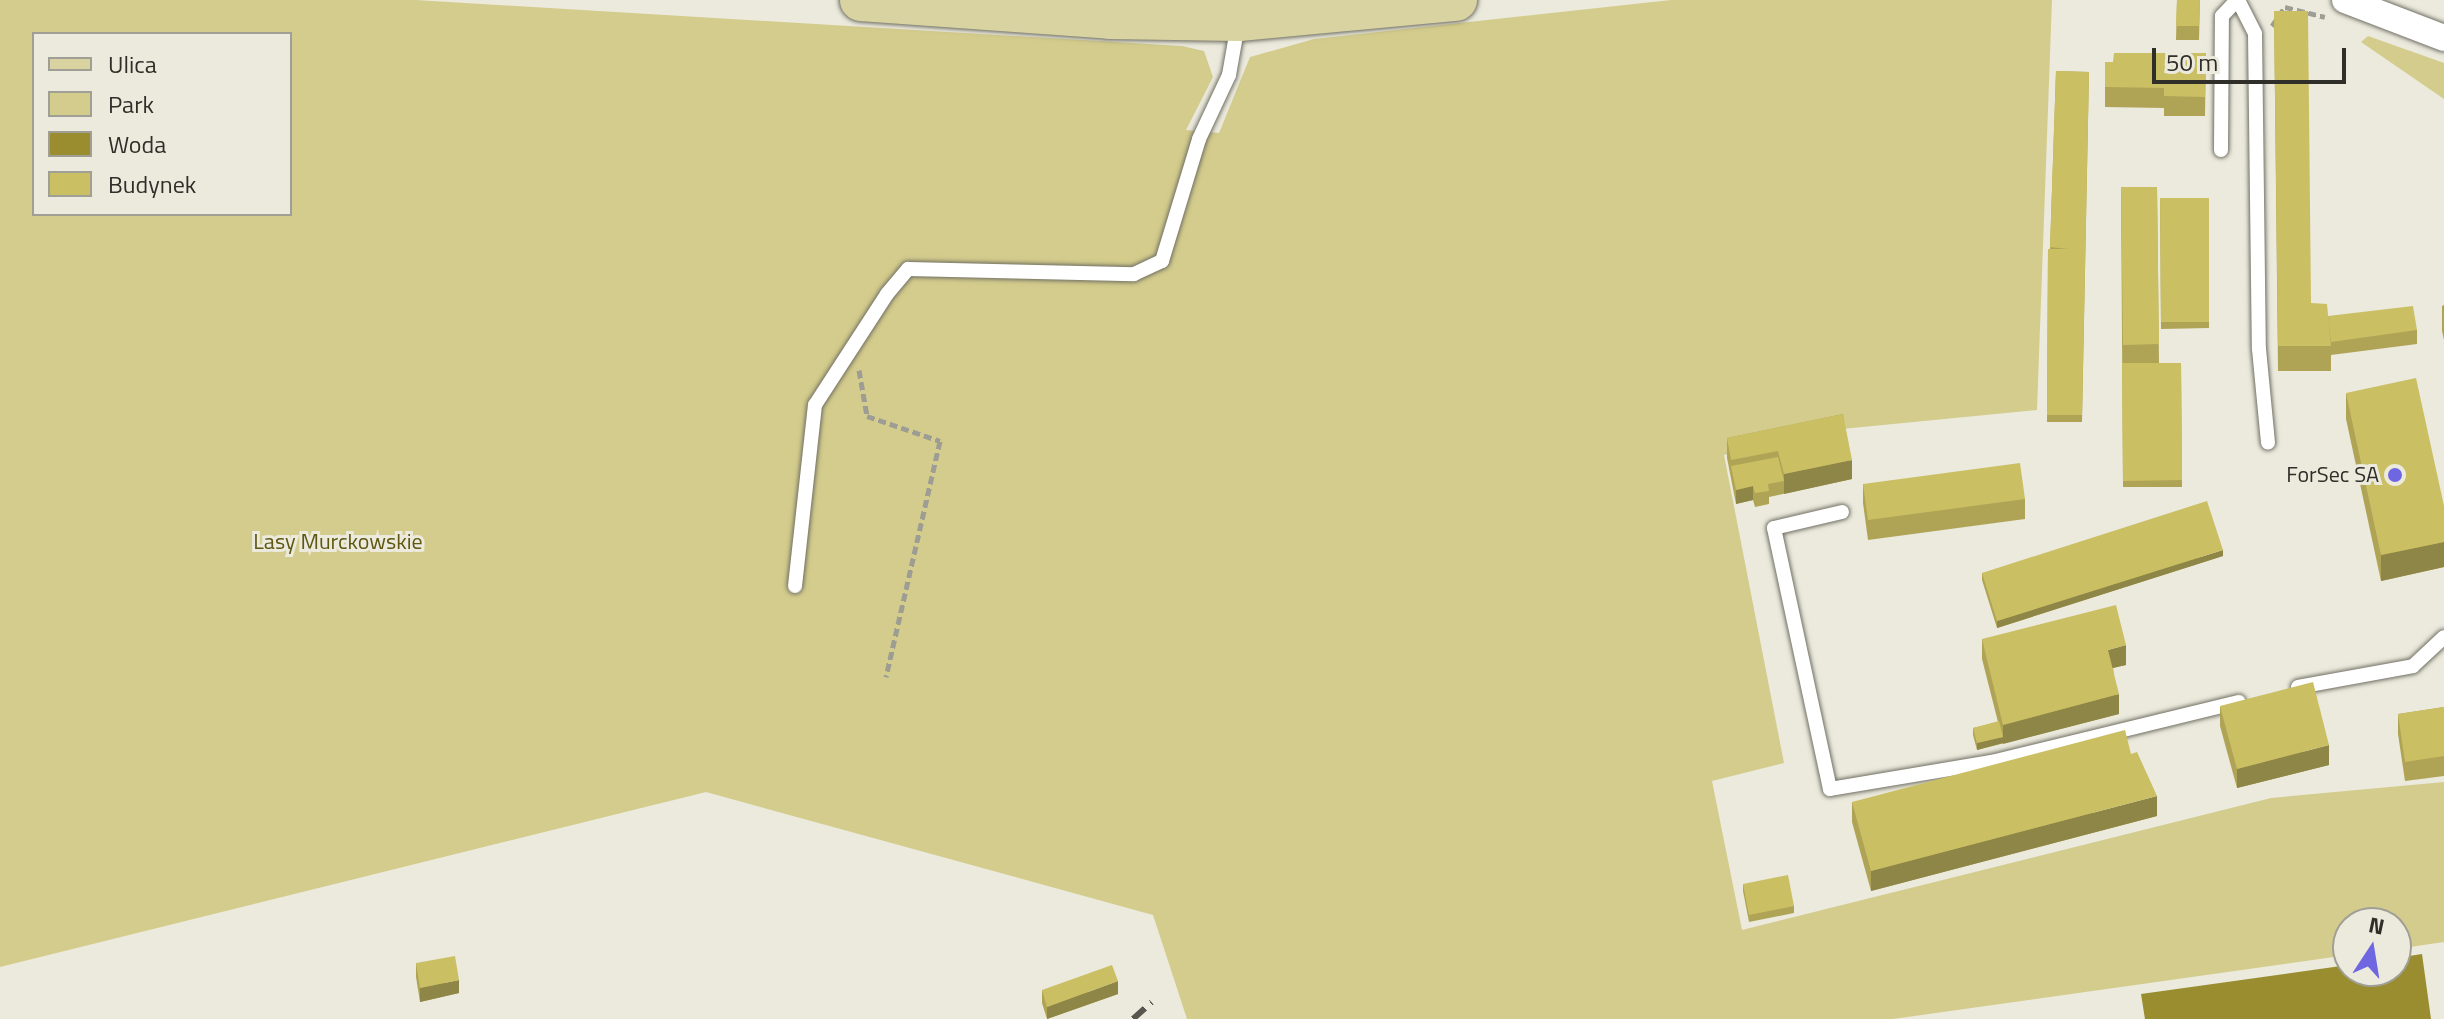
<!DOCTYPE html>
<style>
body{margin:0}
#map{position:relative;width:2444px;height:1019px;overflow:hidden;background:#ebeadd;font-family:"Titillium Web",sans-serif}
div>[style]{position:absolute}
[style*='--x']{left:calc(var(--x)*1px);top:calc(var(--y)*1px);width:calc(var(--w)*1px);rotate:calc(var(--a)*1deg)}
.green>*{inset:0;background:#d4cc8c}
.water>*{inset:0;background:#998d2f}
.path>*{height:5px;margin-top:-2.5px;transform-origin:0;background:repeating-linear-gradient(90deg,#9e9d93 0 8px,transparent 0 12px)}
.roads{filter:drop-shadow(0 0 2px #717064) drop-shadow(0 0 2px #717064)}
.lane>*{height:14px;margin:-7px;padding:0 7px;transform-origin:7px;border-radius:7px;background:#fff}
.street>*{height:26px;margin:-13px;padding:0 13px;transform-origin:13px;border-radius:13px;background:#fff}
.primary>*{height:42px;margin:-21px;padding:0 21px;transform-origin:21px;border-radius:21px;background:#d9d3a2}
.rail>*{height:6px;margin-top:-3px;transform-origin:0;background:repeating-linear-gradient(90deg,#57564f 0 16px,transparent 0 24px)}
.wall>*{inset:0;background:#afa456}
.shaded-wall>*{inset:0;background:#8e8646}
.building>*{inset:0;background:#cbbf64}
.dots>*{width:22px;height:22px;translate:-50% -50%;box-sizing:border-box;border:4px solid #ebeadd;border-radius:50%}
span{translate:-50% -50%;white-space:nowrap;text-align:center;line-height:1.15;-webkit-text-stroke:6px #ebeadd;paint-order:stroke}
.poi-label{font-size:22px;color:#2f2e29}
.right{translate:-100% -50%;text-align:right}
.park-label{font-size:22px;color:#5f5712}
.legend{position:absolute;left:32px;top:32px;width:260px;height:184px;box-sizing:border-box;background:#ebeadd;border:2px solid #a09f95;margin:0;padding:10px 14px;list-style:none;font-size:24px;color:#2f2e29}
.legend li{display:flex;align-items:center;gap:16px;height:40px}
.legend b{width:40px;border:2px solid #a09f95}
.north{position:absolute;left:2332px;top:907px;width:80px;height:80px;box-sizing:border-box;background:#ebeadd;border:2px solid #a09f95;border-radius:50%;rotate:12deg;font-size:22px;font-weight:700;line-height:32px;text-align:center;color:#2f2e29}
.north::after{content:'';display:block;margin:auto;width:28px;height:36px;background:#6f67e1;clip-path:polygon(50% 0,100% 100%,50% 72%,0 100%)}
.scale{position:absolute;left:2152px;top:48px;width:194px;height:36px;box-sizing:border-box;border:4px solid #2f2e29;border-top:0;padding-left:10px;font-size:24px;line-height:28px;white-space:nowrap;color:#2f2e29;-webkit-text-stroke:6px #ebeadd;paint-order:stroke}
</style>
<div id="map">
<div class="green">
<i style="clip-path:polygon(evenodd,0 0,416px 0,1182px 46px,1204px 51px,1213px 77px,1186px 130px,1219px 133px,1250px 57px,1314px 39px,1671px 0,2052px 0,2037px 410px,1842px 429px,1724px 455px,1784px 763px,1712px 781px,1742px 930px,2271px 798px,2444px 782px,2444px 942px,2396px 949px,2396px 923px,2348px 923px,2348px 955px,1893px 1019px,1187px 1019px,1153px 915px,706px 792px,0 967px,0 0,34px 34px,290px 34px,290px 214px,34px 214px,34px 34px)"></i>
<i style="clip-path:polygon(2368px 36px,2444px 63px,2444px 99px,2361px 42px)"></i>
</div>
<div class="water">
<i style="clip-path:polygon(2422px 954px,2431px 1019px,2145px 1019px,2141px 994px,2348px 965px,2348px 971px,2396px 971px,2396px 958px)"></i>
</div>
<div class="path">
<i style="--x:2272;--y:26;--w:23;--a:-56"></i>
<i style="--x:2285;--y:7;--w:41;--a:14"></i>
<i style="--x:859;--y:370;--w:47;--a:80.1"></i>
<i style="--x:867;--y:416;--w:77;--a:18.9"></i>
<i style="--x:940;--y:441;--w:242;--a:102.9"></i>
</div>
<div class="roads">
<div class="lane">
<i style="--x:2238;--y:0;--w:38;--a:63"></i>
<i style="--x:2255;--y:34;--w:315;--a:89.3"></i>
<i style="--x:2259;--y:349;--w:94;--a:84.5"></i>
<i style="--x:2221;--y:150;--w:134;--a:-89.6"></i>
<i style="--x:2222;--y:16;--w:22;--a:-47"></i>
<i style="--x:1842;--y:512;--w:70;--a:166.8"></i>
<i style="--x:1774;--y:528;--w:267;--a:77.9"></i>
<i style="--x:1830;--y:789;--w:164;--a:-9.5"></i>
<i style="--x:1992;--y:762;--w:254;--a:-13.7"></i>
<i style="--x:795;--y:586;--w:182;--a:-83.7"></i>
<i style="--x:815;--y:405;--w:132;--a:-57"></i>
<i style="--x:887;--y:294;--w:33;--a:-50"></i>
<i style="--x:908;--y:269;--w:226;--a:1.3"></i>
<i style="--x:1134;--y:274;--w:31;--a:-25"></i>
<i style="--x:1162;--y:261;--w:127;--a:-73.1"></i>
<i style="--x:1199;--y:139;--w:71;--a:-64.9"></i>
<i style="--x:1229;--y:75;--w:52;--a:-80"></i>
<i style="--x:2298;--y:687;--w:117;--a:-10.3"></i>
<i style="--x:2413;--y:666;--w:42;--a:-43.1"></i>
</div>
<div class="street">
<i style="--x:2345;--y:0;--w:106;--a:21"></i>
</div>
<div class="primary">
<i style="--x:861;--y:0;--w:250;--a:4.1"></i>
<i style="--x:1110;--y:18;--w:129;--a:0.9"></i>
<i style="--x:1239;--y:20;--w:218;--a:-5.3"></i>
</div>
</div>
<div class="rail">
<i style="--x:1133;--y:1019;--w:25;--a:-42"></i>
</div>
<div class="wall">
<i style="clip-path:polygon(2177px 0,2200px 0,2199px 40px,2176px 40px)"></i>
<i style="clip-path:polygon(2274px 11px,2311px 303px,2328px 316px,2417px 330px,2417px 344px,2331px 355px,2331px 371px,2278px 371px)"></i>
<i style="clip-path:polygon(2206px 53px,2205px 116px,2164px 116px,2164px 108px,2105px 107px,2105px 62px,2113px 62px)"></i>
<i style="clip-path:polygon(2056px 71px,2089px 72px,2082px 422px,2047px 422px,2048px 249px,2050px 249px)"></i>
<i style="clip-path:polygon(2121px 187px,2157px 187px,2159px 363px,2181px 363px,2182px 487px,2123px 487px)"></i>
<i style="clip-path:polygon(2160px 198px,2209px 198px,2209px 328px,2161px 329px)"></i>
<i style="clip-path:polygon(2444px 305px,2444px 340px,2442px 331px,2442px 306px)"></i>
<i style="clip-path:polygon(2346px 393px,2444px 506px,2444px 567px,2381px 581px,2346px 419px)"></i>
<i style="clip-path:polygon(1843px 414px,1852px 479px,1769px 497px,1769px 504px,1755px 507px,1753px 500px,1736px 504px,1727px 458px,1727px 438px)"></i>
<i style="clip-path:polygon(1863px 484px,2025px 499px,2025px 519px,1868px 540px,1863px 503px)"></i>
<i style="clip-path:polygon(2223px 556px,1997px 628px,1982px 580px,1982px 573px)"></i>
<i style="clip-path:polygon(1982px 639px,2126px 665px,2113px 668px,2119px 714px,1977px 750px,1973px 735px,1973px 728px,1998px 722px,1982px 659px)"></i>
<i style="clip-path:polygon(2220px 706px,2329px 765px,2237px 788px,2220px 726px)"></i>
<i style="clip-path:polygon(2444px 707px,2444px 776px,2405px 781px,2398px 734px,2398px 714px)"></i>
<i style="clip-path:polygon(1852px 802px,2157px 816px,1871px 891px,1852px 822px)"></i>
<i style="clip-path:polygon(1743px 884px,1794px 906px,1794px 913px,1749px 922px,1743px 891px)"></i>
<i style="clip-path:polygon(416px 963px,459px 993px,420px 1002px,416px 977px)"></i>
<i style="clip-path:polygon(1042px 990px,1118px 994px,1047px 1019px,1042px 1003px)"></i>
</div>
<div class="shaded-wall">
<i style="clip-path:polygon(1852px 460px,1852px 479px,1784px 494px,1784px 474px)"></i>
<i style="clip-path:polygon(1753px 486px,1753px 500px,1736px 504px,1736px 490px)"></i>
<i style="clip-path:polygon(2444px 542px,2444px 567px,2381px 581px,2381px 555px)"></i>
<i style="clip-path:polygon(2223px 550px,2223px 556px,1997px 628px,1997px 621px)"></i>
<i style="clip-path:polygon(2126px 645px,2126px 665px,2108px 669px,2108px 650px)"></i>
<i style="clip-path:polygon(2119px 694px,2119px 714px,2003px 744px,2003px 725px)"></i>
<i style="clip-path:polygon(2003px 737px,2003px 743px,1977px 750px,1977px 743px)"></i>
<i style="clip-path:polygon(2329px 745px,2329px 765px,2237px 788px,2237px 769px)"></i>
<i style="clip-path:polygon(2157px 796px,2157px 816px,1871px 891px,1871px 871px)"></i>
<i style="clip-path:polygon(459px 980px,459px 993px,420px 1002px,420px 988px)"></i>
<i style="clip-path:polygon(1118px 981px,1118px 994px,1047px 1019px,1047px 1007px)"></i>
</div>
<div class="building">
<i style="clip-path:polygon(2177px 0,2200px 0,2199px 26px,2176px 26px)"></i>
<i style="clip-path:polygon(2274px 11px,2308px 11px,2311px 303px,2327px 304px,2331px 346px,2278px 346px)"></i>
<i style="clip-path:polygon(2114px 53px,2206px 53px,2205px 97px,2164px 96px,2164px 88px,2105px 87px,2105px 62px,2113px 62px)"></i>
<i style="clip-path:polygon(2056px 71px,2089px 72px,2082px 415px,2047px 415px,2048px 249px,2068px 249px,2050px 247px)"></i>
<i style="clip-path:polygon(2121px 187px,2157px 187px,2159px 344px,2123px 345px)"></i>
<i style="clip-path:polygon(2160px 198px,2209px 198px,2209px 322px,2161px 322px)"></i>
<i style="clip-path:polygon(2413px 306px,2417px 330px,2331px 342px,2328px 316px)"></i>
<i style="clip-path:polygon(2122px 363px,2181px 363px,2182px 480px,2123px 481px)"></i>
<i style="clip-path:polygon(2416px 378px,2444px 506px,2444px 542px,2381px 555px,2346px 393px)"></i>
<i style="clip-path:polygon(1843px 414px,1852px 460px,1784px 474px,1778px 451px,1731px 460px,1727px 438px)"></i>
<i style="clip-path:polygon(1778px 457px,1784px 481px,1768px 484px,1769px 491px,1755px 493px,1753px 486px,1736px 490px,1731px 466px)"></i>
<i style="clip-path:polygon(2020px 463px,2025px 499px,1868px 520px,1863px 484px)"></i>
<i style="clip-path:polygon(2207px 501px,2223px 550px,1997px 621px,1982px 573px)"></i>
<i style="clip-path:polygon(2116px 605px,2126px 645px,2108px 650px,2119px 694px,2003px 725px,1982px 639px)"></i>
<i style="clip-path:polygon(2313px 682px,2329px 745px,2237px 769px,2220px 706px)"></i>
<i style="clip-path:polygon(2444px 707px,2444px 756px,2405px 762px,2398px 714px)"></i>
<i style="clip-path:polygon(1999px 721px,2003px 737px,1977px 743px,1973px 728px)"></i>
<i style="clip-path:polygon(2125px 730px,2131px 754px,2137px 752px,2157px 796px,1871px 871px,1852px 802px)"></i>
<i style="clip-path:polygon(1788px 875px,1794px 906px,1749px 915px,1743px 884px)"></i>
<i style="clip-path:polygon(455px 956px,459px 980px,420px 988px,416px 963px)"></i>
<i style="clip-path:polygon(1112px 965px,1118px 981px,1047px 1007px,1042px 990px)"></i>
</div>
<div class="dots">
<i style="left:2395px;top:475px;background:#6f67e1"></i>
</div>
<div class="poi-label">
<span class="right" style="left:2379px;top:475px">ForSec SA</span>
</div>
<div class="park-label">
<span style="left:338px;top:542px">Lasy Murckowskie</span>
</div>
<ul class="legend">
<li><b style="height:10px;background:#d9d3a2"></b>Ulica</li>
<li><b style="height:22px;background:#d4cc8c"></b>Park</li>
<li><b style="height:22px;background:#998d2f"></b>Woda</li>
<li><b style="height:22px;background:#cbbf64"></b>Budynek</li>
</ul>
<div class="north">N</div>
<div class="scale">50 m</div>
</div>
